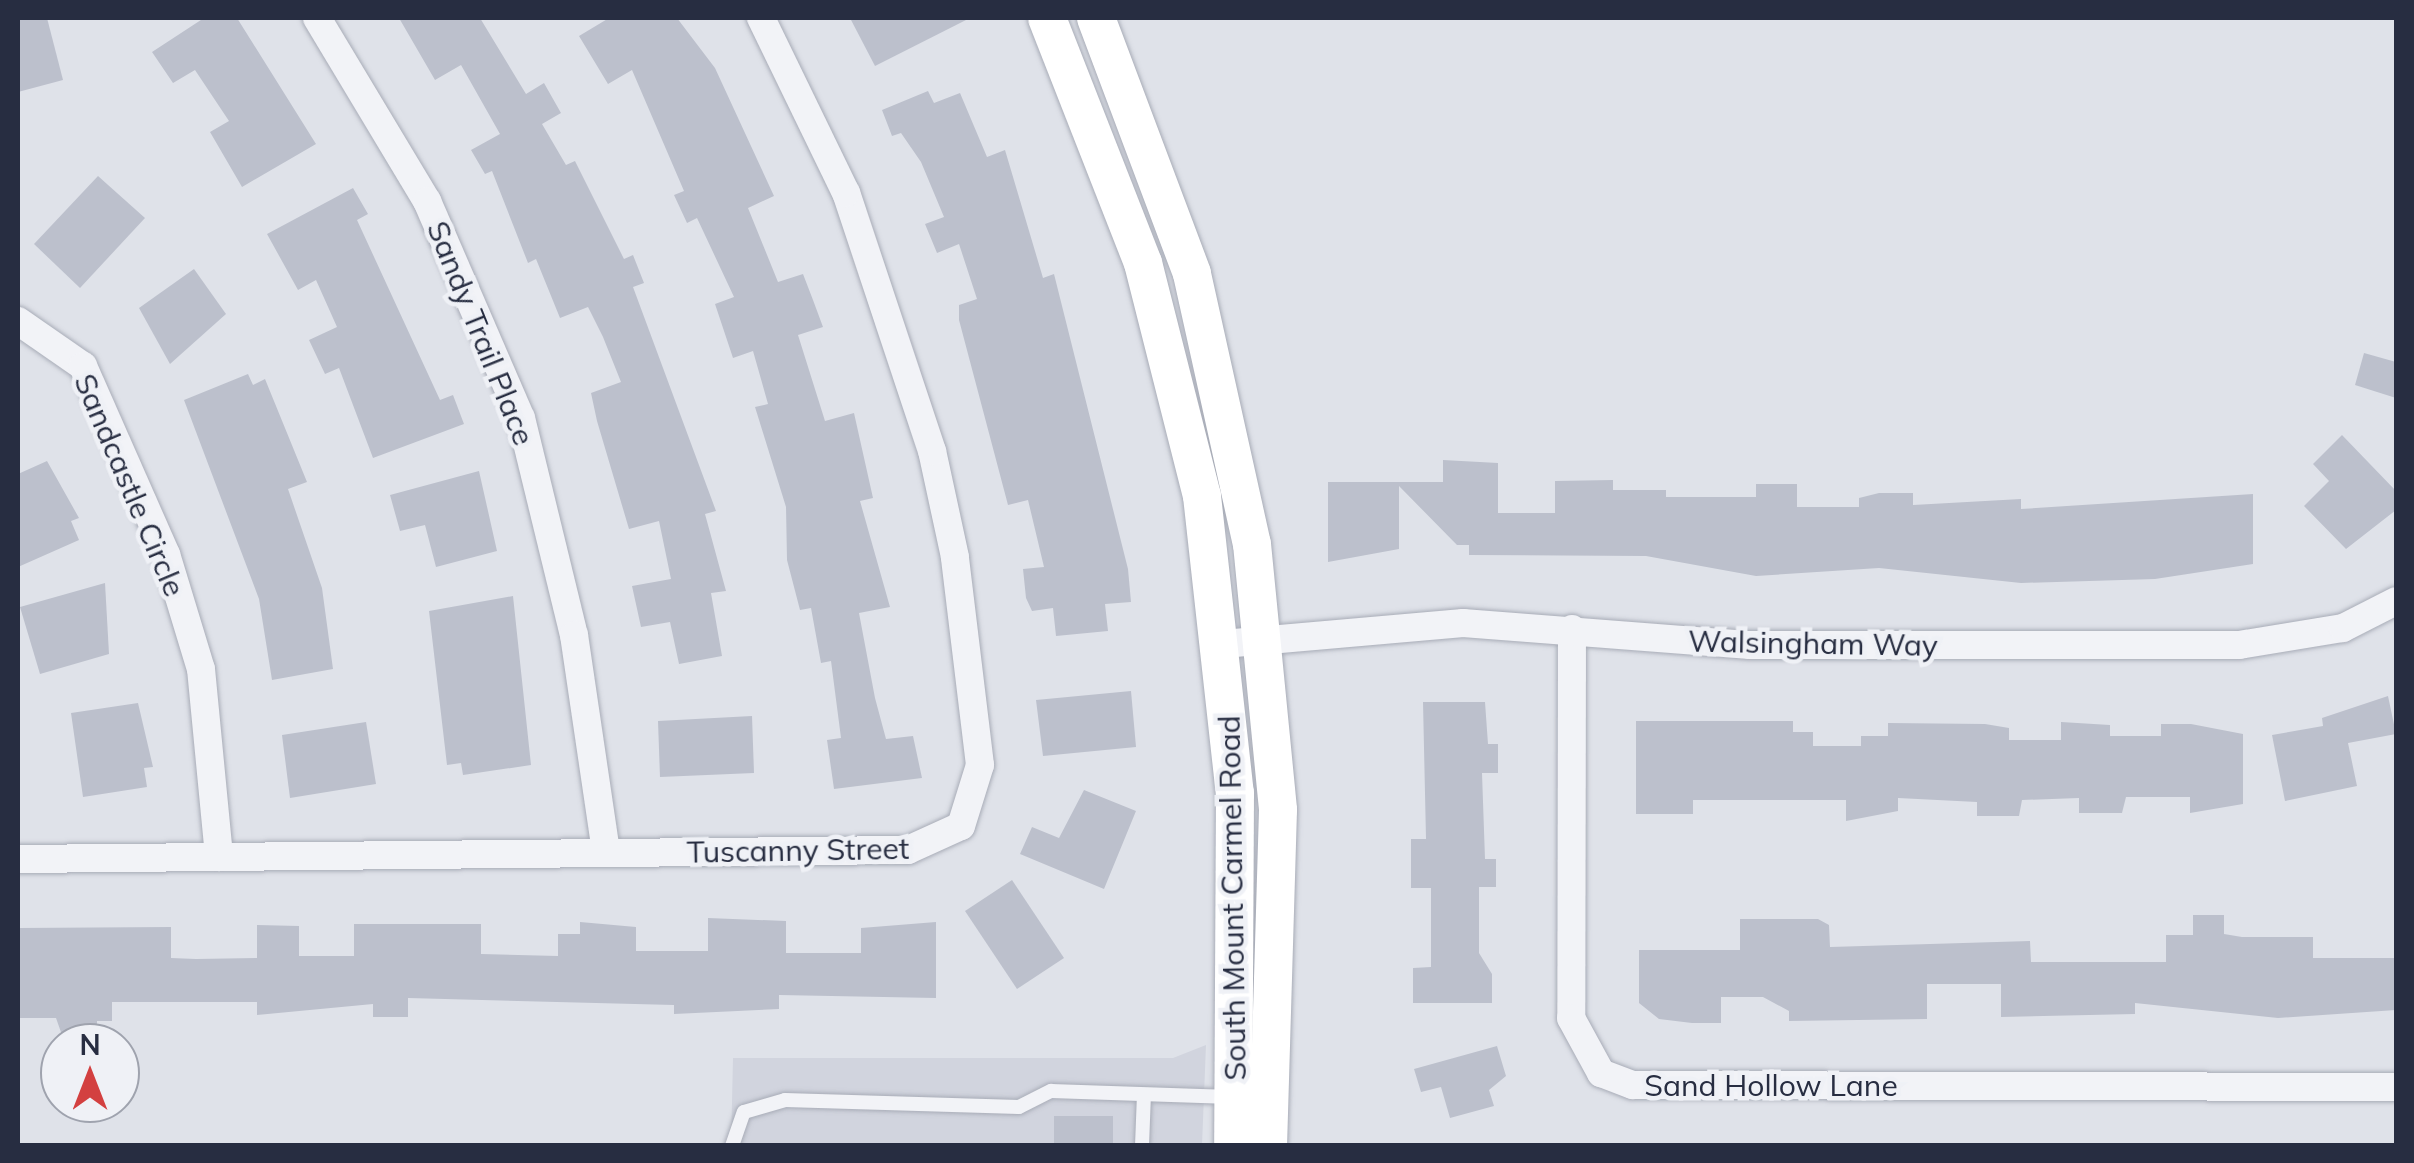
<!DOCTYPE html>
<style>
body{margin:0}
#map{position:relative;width:2414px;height:1163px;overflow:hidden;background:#dfe2e9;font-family:Mulish,sans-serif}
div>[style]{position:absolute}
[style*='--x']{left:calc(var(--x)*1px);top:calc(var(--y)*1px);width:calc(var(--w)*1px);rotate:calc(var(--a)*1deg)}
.built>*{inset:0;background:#d1d4de}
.building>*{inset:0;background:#bcc0cc}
.roads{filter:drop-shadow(0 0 2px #a8acb7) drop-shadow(0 0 2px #a8acb7)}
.lane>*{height:14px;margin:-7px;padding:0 7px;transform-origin:7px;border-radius:7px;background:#f2f3f7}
.street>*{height:28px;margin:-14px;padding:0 14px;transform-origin:14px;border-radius:14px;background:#f2f3f7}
.secondary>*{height:38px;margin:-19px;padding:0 19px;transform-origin:19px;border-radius:19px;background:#fff}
span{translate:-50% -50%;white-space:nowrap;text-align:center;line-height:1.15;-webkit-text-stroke:9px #eff1f6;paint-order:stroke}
.street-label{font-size:30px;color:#272d41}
.frame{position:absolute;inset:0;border:20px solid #272d41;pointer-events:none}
.north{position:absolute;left:40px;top:1023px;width:100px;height:100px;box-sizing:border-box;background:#eff1f6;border:2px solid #9fa3ae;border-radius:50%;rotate:0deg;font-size:28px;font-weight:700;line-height:40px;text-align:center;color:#272d41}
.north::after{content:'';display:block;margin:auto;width:35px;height:45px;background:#d34040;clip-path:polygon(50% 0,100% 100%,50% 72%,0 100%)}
</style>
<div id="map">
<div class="built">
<i style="clip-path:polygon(1206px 1045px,1202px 1145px,731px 1146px,733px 1058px,1173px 1058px)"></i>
</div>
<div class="building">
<i style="clip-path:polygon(18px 18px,47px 18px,63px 80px,18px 92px)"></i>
<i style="clip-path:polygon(204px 18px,237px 18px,316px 144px,242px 187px,210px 132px,229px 121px,195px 70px,173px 83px,152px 52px)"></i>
<i style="clip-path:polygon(399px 18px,480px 18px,526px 94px,544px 83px,561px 113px,542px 124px,566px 165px,575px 161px,624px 259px,633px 255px,644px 283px,633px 287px,716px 511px,705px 514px,726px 591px,711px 593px,722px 656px,679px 664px,670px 622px,641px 627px,632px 586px,671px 579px,659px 521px,629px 529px,597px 421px,591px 393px,621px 382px,603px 337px,588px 307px,560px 318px,536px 259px,528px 263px,492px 171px,485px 174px,471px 150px,500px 134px,461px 65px,435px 80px)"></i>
<i style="clip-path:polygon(609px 18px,677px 18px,715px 68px,774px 196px,748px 208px,778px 282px,803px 274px,813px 300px,823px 327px,798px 335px,825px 421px,854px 413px,873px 498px,860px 501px,890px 607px,859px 613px,875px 698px,886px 739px,913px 736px,922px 778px,834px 789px,827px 740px,841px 738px,831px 661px,821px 663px,811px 608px,800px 610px,787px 560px,786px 507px,755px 407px,768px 404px,753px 351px,733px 358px,715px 304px,734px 297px,697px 218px,687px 223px,674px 195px,684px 191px,632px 70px,608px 84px,579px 36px)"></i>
<i style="clip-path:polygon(850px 18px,970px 18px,875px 66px)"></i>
<i style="clip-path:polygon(928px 91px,934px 103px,960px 93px,987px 157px,1005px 150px,1043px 278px,1054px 274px,1128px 569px,1131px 602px,1105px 604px,1108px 631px,1056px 636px,1053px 608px,1032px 611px,1026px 598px,1023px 569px,1044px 567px,1028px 500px,1008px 505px,959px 320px,959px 305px,977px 299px,959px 244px,937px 253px,925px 224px,944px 217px,921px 162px,901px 133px,892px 136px,882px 110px)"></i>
<i style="clip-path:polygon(98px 176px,145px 218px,80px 288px,34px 244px)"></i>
<i style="clip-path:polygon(353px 188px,368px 214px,357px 220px,440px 400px,453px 395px,464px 424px,373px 458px,339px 368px,325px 374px,309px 340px,337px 327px,316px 280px,298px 290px,267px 234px)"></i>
<i style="clip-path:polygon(194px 269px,226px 314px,170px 364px,139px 308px)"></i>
<i style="clip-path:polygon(2364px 353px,2396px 362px,2396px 398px,2355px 385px)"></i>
<i style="clip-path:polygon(248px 374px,253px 385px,265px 379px,307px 482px,288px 489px,322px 588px,333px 669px,272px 680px,259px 599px,184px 400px)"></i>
<i style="clip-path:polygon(2342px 435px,2396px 491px,2396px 510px,2346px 549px,2304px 506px,2329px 481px,2313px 464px)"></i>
<i style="clip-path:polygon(1443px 460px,1498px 463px,1498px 513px,1555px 513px,1555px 481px,1613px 480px,1613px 490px,1666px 490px,1666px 497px,1756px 497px,1756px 484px,1797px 484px,1797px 507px,1859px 507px,1859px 498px,1879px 493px,1913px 493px,1913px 505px,2021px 499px,2021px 509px,2253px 494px,2253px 564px,2155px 579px,2021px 583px,1879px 568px,1756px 576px,1646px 556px,1469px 555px,1469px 545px,1457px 545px,1399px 486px,1399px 549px,1328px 562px,1328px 482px,1443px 482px)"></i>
<i style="clip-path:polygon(47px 461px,79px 518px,71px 521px,79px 540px,18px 567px,18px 474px)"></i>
<i style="clip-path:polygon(479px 471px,497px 551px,436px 567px,425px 525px,400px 531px,390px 495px)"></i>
<i style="clip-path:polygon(105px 583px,109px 654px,40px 674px,20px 607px)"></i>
<i style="clip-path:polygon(513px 596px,531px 765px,463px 775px,461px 763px,447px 765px,429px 611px)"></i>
<i style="clip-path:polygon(1131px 691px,1136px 747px,1043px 756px,1036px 700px)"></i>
<i style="clip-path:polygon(2388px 696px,2396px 734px,2348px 743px,2357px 786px,2285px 801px,2272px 735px,2323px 726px,2322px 718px)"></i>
<i style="clip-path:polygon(1423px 702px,1485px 702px,1488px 744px,1498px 744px,1498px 773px,1482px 773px,1485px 859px,1496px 859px,1496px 887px,1479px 887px,1479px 953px,1492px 974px,1492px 1003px,1413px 1003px,1413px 968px,1431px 967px,1431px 888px,1411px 888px,1411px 839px,1426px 839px)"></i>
<i style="clip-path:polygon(138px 703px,153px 767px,144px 768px,147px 787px,83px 797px,71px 713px)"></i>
<i style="clip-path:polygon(752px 716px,754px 773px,660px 777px,658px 721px)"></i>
<i style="clip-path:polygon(1636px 721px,1793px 721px,1793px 732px,1813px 732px,1813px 746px,1861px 746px,1861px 736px,1888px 736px,1888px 723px,1985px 724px,2009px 728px,2009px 740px,2061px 740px,2061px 722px,2110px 725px,2110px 736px,2161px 736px,2161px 724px,2191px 724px,2243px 734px,2243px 804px,2190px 813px,2190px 797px,2126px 797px,2122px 813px,2079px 813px,2079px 798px,2022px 800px,2019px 816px,1977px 816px,1977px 802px,1898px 798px,1898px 811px,1846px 821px,1846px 800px,1693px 800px,1693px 814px,1636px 814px)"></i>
<i style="clip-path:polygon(366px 722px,376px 784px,290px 798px,282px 735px)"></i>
<i style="clip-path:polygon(1084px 790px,1136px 811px,1104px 889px,1020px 854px,1032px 827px,1059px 838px)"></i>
<i style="clip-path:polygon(1012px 880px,1064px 958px,1017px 989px,965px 911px)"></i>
<i style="clip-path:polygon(2193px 915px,2224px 915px,2224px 934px,2242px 937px,2313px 937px,2313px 958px,2396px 958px,2396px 1010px,2278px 1018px,2135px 1003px,2135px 1014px,2001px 1017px,2001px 984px,1927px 984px,1927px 1019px,1789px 1021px,1789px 1011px,1763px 997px,1721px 997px,1721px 1023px,1692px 1023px,1659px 1019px,1639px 1003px,1639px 950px,1740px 950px,1740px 919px,1818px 919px,1829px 925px,1830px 947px,2030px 941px,2031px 962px,2166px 962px,2166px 935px,2193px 935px)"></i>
<i style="clip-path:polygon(708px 918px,786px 921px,786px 953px,861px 953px,861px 928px,936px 922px,936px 998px,779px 995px,779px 1009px,674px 1014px,674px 1005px,408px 998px,408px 1017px,373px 1017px,373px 1004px,257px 1015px,257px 1002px,112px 1002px,112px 1021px,97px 1021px,97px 1038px,63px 1038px,56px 1018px,18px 1018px,18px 928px,171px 927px,171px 958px,196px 959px,257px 958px,257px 925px,299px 926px,299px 956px,354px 956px,354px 924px,481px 924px,481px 954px,558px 956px,558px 934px,580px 934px,580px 922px,636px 927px,636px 951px,708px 951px)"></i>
<i style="clip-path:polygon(1497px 1046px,1506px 1076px,1489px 1090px,1494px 1106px,1450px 1118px,1441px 1087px,1421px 1092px,1414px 1069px)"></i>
<i style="clip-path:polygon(1054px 1116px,1113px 1116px,1113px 1146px,1054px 1146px)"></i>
</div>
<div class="roads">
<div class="lane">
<i style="--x:732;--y:1146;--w:36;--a:-71"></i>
<i style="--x:744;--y:1112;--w:43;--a:-16.3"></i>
<i style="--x:785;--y:1100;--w:234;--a:1.7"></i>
<i style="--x:1019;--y:1107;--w:36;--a:-27"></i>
<i style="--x:1051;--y:1091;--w:180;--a:1.9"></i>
<i style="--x:1142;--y:1146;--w:51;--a:-87.8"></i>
</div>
<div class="street">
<i style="--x:317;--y:18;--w:214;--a:59"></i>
<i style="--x:427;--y:201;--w:236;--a:66.6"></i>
<i style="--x:521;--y:418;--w:223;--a:76.3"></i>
<i style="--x:574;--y:635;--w:219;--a:81.6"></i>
<i style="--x:18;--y:321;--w:79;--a:34.7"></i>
<i style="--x:83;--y:366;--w:206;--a:66.2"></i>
<i style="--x:166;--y:554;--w:120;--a:73.1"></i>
<i style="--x:201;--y:669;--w:189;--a:84.5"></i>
<i style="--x:1572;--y:629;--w:389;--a:90.1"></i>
<i style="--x:1571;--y:1018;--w:63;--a:61.4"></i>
<i style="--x:1601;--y:1073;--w:34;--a:21"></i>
<i style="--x:1633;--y:1085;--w:763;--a:0.15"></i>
<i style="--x:1223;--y:644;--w:241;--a:-5"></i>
<i style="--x:1463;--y:623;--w:288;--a:4.4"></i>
<i style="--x:1750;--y:645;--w:489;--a:0"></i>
<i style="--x:2239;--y:645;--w:105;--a:-9.3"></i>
<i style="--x:2343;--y:628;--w:59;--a:-27"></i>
<i style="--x:18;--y:859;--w:890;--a:-0.58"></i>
<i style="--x:908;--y:850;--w:58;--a:-24.4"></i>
<i style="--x:961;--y:826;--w:64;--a:-72.7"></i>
<i style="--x:980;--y:765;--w:209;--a:-96.9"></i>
<i style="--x:955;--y:557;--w:108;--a:-102.2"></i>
<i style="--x:932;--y:451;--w:272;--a:-108.4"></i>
<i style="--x:846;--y:193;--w:195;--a:-115.9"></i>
</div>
<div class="secondary">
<i style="--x:1047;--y:18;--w:263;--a:68.6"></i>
<i style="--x:1143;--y:263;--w:240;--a:75.8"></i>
<i style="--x:1202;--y:496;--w:299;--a:83.7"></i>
<i style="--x:1235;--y:793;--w:353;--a:90.3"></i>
<i style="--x:1096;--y:18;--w:273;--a:69.4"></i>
<i style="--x:1192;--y:274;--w:277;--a:77.5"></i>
<i style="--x:1252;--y:544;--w:267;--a:84.4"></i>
<i style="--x:1278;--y:810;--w:336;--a:91.7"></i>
</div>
</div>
<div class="street-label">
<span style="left:481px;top:333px;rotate:68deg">Sandy Trail Place</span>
<span style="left:130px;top:485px;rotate:67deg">Sandcastle Circle</span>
<span style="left:1813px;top:643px;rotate:1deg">Walsingham Way</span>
<span style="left:798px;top:850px;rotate:-1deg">Tuscanny Street</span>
<span style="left:1232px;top:898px;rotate:-91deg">South Mount Carmel Road</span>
<span style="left:1771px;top:1085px">Sand Hollow Lane</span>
</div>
<div class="frame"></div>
<div class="north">N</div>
</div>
